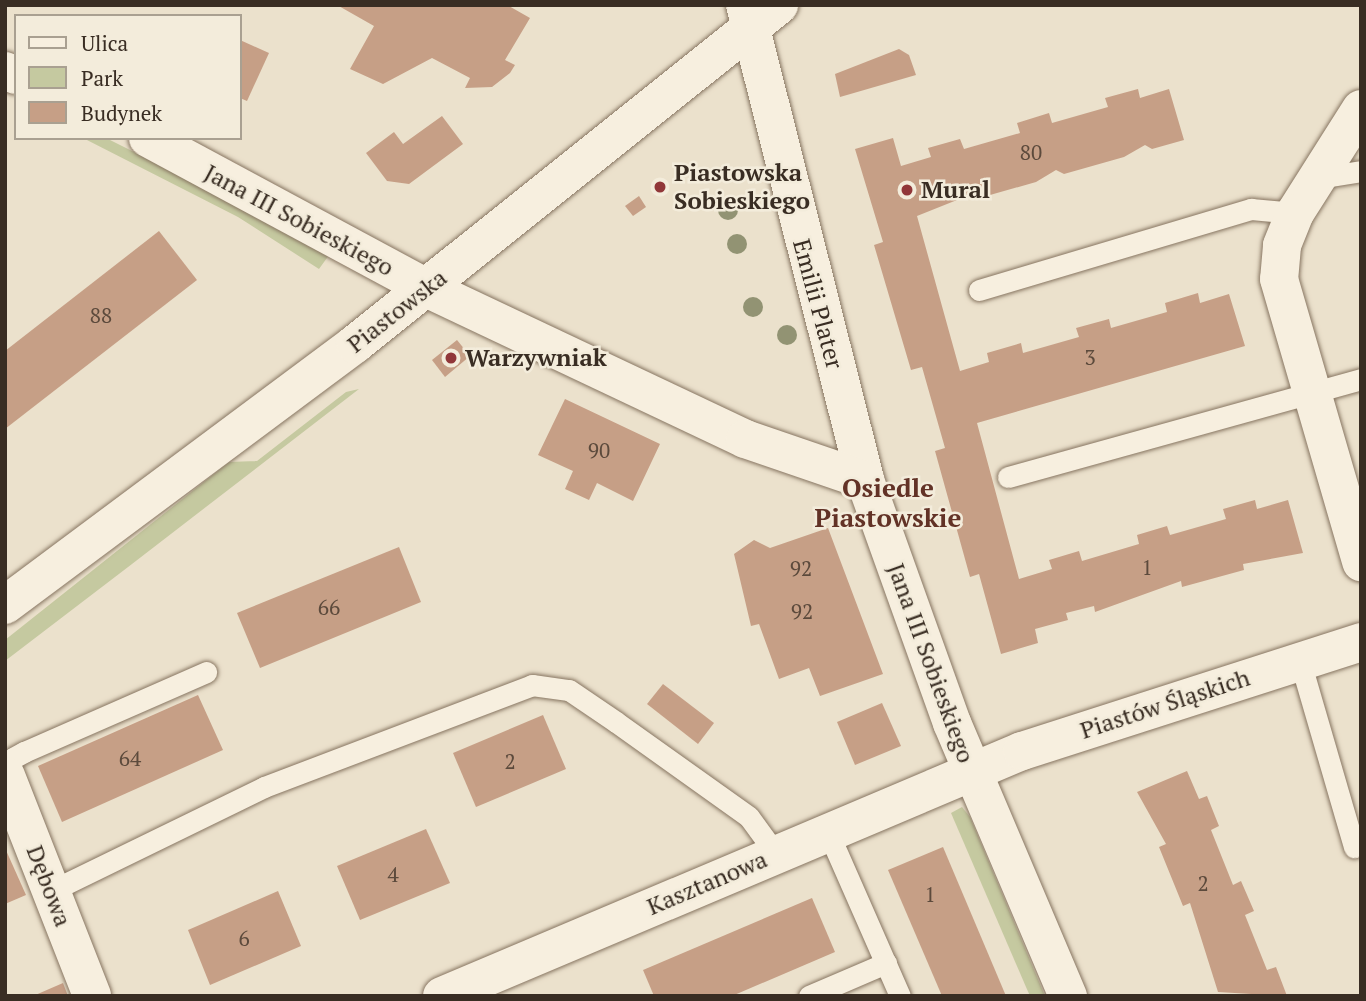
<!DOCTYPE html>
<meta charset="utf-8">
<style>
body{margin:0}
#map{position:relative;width:1366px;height:1001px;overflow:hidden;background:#ebe1cc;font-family:"PT Serif",serif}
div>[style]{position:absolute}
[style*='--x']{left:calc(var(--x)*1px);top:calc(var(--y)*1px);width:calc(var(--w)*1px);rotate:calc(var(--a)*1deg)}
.green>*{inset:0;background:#c5c9a0}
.building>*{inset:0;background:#c69f86}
.roads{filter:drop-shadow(0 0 2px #877561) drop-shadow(0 0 2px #877561)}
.lane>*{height:21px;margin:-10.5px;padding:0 10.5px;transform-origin:10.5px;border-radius:10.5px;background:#f7efdf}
.street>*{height:38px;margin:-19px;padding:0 19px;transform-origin:19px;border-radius:19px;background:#f7efdf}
.secondary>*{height:38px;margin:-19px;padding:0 19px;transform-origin:19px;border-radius:19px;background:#f7efdf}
.trees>*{width:20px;height:20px;margin:-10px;border-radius:50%;background:#929373}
.dots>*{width:19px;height:19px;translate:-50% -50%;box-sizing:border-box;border:4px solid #f3ecdb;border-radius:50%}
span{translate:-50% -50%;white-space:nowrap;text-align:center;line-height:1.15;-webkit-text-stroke:5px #f3ecdb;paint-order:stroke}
.number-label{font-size:21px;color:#5c4a3c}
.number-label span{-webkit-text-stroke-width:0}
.poi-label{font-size:24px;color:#392d23;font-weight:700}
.left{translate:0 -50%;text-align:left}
.street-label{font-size:24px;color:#392d23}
.neighbourhood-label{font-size:26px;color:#623226;font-weight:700}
.frame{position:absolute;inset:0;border:7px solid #392d23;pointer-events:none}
.legend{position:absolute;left:14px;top:14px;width:228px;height:126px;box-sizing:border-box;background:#f3ecdb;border:2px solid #a9a091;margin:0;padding:9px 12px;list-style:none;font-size:21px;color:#392d23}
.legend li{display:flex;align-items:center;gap:14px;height:35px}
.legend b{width:35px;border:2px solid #a9a091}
</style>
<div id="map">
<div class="green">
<i style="clip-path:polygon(83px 138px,106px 138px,332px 251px,319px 269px,238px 217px)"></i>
<i style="clip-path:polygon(359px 389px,132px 564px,5px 661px,5px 640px,229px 462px,257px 461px,346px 392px)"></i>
<i style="clip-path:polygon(962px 807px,970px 817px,1045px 996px,1030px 996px,1026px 987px,951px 813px)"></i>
</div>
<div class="building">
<i style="clip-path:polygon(337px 5px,507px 5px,530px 18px,505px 60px,515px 65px,510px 73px,492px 87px,465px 88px,470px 78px,432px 58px,383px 84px,350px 69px,374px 26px)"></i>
<i style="clip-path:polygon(240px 40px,269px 53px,247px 101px,240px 98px)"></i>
<i style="clip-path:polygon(899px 49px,909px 55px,916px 75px,840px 97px,835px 74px)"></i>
<i style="clip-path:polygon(1138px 89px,1140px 98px,1169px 89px,1184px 140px,1152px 149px,1145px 145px,1124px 157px,1064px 174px,1056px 170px,1036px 182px,976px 199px,967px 196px,917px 216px,960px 371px,989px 362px,987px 353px,1021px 343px,1023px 353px,1079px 337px,1076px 328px,1109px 319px,1111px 328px,1167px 312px,1165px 303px,1198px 293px,1200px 303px,1229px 294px,1245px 346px,977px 423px,1019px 579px,1052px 569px,1049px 560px,1079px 551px,1082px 561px,1139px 544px,1137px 535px,1167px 526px,1170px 535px,1226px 519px,1223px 509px,1255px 500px,1257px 509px,1288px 500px,1303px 553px,1243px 564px,1244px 570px,1182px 587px,1181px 581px,1095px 612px,1094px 606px,1066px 613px,1068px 620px,1035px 629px,1038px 643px,1001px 654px,979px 574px,970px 577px,935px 451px,945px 448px,922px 367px,911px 370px,874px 245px,883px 242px,855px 149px,893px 138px,901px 166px,931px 157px,928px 148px,960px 139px,964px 149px,1020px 133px,1017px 123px,1049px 113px,1052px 123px,1108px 107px,1105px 98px)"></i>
<i style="clip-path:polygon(442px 116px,463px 144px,409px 184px,387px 181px,366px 153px,394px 132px,403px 144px)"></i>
<i style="clip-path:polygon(639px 196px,646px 207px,633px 216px,625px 206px)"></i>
<i style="clip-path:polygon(159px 231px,197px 280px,5px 429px,5px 351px)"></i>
<i style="clip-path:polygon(457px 340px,470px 356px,445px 377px,432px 360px)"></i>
<i style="clip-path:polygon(565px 399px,660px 444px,633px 501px,597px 483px,589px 500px,565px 489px,573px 471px,538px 455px)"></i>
<i style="clip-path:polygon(828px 528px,883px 674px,820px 696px,809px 668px,779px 679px,759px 624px,751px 626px,734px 554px,754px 540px,770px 548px)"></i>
<i style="clip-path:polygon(399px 547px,421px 602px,260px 668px,237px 613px)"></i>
<i style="clip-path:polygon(663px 684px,714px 723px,698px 744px,647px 704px)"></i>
<i style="clip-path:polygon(198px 695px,223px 750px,62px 822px,38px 766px)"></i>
<i style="clip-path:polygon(882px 703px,901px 746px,855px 765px,837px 722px)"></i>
<i style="clip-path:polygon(543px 715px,566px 769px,476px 807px,453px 753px)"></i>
<i style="clip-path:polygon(1187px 771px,1199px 799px,1207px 796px,1219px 826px,1211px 830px,1233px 885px,1241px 881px,1254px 911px,1245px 915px,1267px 970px,1276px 967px,1287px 996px,1218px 992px,1190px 903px,1183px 906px,1159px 847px,1166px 844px,1137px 792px)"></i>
<i style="clip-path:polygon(426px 829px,450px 883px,360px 920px,337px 866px)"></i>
<i style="clip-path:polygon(943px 847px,1006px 996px,942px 996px,888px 870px)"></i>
<i style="clip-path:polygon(5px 848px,26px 895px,5px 904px)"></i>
<i style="clip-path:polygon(278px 891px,301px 946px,210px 985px,188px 930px)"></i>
<i style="clip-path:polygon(812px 898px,835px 952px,732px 996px,654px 996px,643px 970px)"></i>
<i style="clip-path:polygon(63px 983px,68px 996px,33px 996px)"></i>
</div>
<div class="roads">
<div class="lane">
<i style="--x:1318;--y:178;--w:44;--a:-9.2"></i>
<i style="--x:979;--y:290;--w:284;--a:-16.6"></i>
<i style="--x:1251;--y:209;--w:44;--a:5.2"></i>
<i style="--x:1008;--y:477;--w:366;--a:-15.5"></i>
<i style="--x:1300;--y:661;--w:194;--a:73.8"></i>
<i style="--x:6;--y:776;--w:19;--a:-69"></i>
<i style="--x:13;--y:758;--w:13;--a:-29"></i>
<i style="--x:24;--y:752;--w:199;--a:-23.7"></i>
<i style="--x:828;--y:832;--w:179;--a:66.3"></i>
<i style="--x:51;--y:891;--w:237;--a:-26"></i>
<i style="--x:264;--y:787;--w:287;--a:-20.8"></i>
<i style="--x:532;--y:685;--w:37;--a:8"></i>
<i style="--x:569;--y:690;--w:57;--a:34.2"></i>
<i style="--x:616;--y:722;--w:163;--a:35.5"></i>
<i style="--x:749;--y:817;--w:46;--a:53.9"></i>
<i style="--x:809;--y:996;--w:84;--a:-23.2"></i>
</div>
<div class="street">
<i style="--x:745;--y:5;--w:490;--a:75.8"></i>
<i style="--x:865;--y:480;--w:258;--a:70.3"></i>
<i style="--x:952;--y:723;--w:297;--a:67"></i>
<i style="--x:5;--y:71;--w:12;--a:20"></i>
<i style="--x:1361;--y:109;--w:123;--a:122.4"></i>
<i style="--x:1295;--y:213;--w:35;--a:112"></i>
<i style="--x:1282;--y:246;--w:33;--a:95"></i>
<i style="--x:1279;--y:279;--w:295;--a:73.8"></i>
<i style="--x:148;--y:138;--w:316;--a:28.3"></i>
<i style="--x:426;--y:288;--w:353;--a:25.3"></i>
<i style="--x:745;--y:439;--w:127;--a:18.9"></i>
<i style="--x:6;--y:776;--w:236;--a:68.6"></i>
<i style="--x:442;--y:996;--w:630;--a:-22.9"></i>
<i style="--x:1022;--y:751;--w:356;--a:-17.8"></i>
</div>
<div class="secondary">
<i style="--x:5;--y:605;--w:437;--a:-36.7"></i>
<i style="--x:355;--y:344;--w:543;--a:-38.64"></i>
</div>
</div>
<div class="trees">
<i style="left:728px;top:210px"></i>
<i style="left:737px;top:244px"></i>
<i style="left:753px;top:307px"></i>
<i style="left:787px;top:335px"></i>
</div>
<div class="dots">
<i style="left:660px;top:187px;background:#913739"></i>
<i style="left:907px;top:190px;background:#913739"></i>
<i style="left:451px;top:358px;background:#913739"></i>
</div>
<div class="number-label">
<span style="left:1031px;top:152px">80</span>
<span style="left:101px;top:315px">88</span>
<span style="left:1090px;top:357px">3</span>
<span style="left:599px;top:450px">90</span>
<span style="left:1147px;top:567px">1</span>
<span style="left:801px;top:568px">92</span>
<span style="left:329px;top:607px">66</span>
<span style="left:802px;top:611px">92</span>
<span style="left:130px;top:758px">64</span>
<span style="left:510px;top:761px">2</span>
<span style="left:393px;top:874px">4</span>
<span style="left:1203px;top:883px">2</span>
<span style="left:930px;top:894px">1</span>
<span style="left:244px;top:938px">6</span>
</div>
<div class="poi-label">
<span class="left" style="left:674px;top:187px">Piastowska<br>Sobieskiego</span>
<span class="left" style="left:921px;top:190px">Mural</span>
<span class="left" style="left:465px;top:358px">Warzywniak</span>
</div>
<div class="street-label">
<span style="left:299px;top:220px;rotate:28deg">Jana III Sobieskiego</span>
<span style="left:818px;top:304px;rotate:75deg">Emilii Plater</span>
<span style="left:397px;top:311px;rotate:-38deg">Piastowska</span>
<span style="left:931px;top:663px;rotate:70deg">Jana III Sobieskiego</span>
<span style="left:1165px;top:704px;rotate:-18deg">Piastów Śląskich</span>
<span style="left:707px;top:883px;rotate:-23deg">Kasztanowa</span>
<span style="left:49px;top:886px;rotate:69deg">Dębowa</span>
</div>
<div class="neighbourhood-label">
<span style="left:888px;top:503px">Osiedle<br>Piastowskie</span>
</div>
<div class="frame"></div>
<ul class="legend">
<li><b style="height:9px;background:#f7efdf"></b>Ulica</li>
<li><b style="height:19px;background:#c5c9a0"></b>Park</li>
<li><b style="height:19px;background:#c69f86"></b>Budynek</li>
</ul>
</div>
